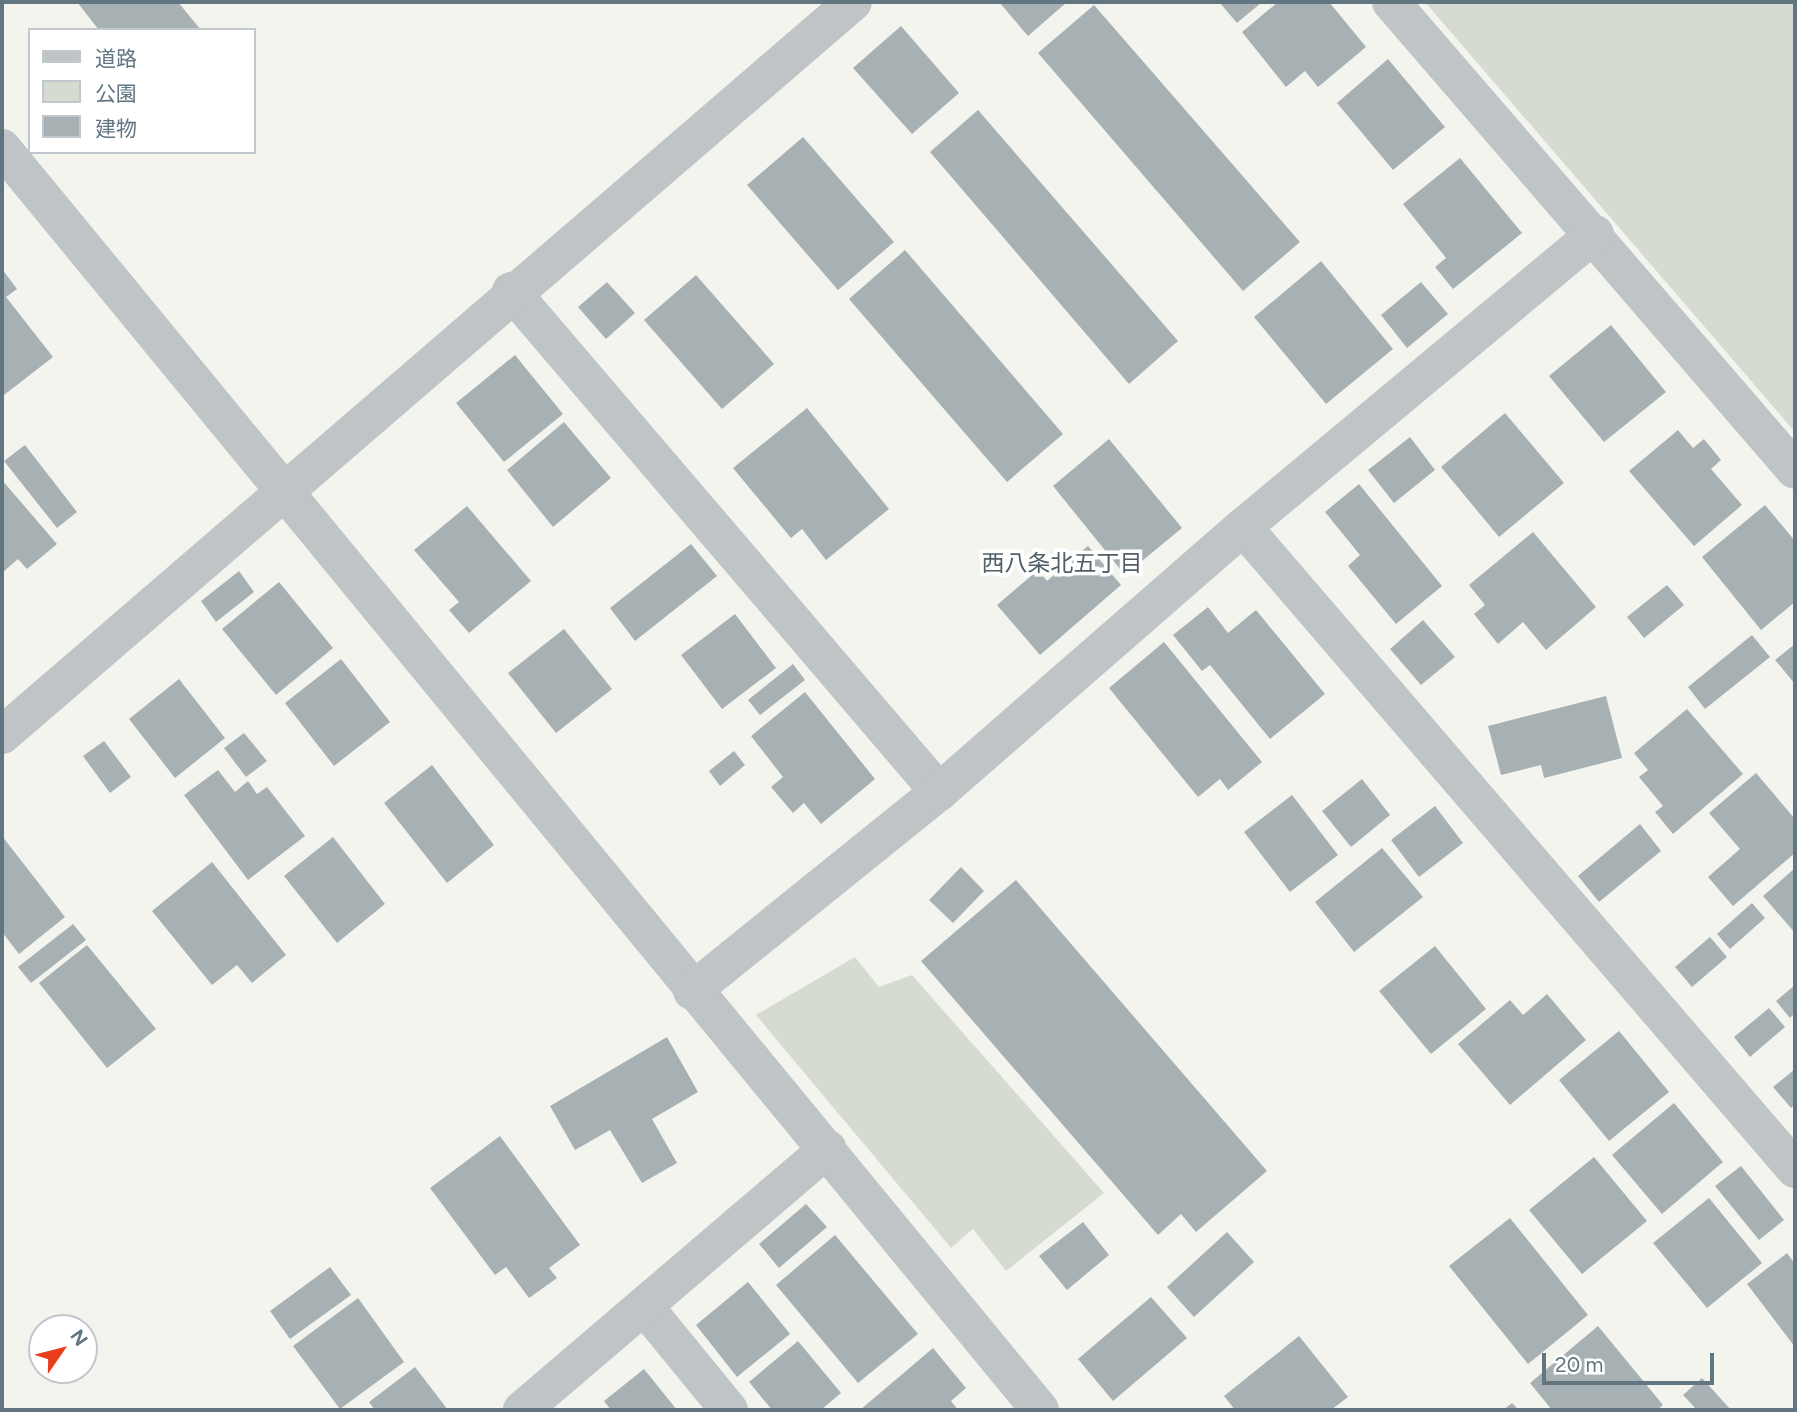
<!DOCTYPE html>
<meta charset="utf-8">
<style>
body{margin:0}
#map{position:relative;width:1797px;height:1412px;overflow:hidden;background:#f4f4ef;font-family:Figtree,"Noto Sans JP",sans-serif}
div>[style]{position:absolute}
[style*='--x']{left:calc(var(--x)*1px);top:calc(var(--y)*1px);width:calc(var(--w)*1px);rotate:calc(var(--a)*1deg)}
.green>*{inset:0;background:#d5dbd0}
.building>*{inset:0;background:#a7b1b4}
.minor>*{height:38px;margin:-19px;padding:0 19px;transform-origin:19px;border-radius:19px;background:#bfc4c6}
span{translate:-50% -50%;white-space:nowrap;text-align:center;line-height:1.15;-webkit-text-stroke:7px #fff;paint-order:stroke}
.neighbourhood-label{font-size:23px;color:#505e66}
.frame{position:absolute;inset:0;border:4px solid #627682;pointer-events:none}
.legend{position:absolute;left:28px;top:28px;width:228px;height:126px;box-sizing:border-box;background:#fff;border:2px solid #c0c8cd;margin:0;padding:9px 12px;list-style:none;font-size:21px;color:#627682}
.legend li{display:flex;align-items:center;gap:14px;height:35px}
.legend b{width:35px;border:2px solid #c0c8cd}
.north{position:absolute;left:28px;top:1314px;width:70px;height:70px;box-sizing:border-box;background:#fff;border:2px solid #c0c8cd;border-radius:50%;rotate:55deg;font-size:19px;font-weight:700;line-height:28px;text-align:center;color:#627682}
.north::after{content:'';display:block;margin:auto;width:24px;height:32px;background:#e83c1b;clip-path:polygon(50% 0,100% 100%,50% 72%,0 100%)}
.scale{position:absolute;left:1542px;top:1353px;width:172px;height:32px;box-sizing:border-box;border:4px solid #627682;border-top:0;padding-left:9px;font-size:21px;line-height:24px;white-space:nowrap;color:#627682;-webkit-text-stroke:5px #fff;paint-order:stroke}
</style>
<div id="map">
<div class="green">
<i style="clip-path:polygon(1425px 2px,1795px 2px,1795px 432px)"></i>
<i style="clip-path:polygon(855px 957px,879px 987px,912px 975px,1104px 1193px,1006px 1271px,973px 1229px,951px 1248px,756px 1015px)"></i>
</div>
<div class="building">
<i style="clip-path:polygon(77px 2px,178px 2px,201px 30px,99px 30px)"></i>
<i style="clip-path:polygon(999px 2px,1067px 2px,1028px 36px)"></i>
<i style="clip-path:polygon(1219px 2px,1262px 2px,1237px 23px)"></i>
<i style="clip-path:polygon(1278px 2px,1329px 2px,1366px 47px,1318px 87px,1305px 71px,1286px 87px,1242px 32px)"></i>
<i style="clip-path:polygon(1094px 5px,1300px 242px,1243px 291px,1038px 53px)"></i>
<i style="clip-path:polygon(901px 26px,959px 93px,912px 134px,853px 68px)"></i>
<i style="clip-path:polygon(1388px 59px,1445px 127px,1393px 170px,1337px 103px)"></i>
<i style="clip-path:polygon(978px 110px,1178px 341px,1129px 384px,930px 152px)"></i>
<i style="clip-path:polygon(803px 137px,894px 242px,838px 290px,747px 185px)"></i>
<i style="clip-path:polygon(1460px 158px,1522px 233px,1453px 289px,1435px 267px,1446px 258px,1403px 204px)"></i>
<i style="clip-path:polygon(905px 250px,1063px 434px,1007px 482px,849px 299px)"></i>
<i style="clip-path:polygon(1321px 261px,1393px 349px,1326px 404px,1254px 317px)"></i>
<i style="clip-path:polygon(2px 269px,17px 289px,6px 297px,53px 357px,4px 395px)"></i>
<i style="clip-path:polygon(696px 275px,774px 364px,722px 409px,644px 320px)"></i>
<i style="clip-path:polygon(607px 282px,635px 313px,606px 339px,578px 307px)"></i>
<i style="clip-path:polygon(1421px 282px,1448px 314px,1407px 348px,1381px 315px)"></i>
<i style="clip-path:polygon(1611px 325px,1666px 392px,1604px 442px,1549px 376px)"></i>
<i style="clip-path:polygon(515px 355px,563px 414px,504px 462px,456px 403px)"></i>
<i style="clip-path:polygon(807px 408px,889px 509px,826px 560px,802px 529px,791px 538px,733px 468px)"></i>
<i style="clip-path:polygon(1505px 413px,1564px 483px,1499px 537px,1441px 467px)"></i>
<i style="clip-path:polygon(564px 422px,611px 478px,553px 527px,507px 470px)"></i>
<i style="clip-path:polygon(1678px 430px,1693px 448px,1704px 439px,1721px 460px,1711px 469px,1742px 505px,1694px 546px,1629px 471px)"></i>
<i style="clip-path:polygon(1410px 437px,1435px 470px,1394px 503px,1368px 470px)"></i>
<i style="clip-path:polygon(1109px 439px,1182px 528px,1125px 575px,1053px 486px)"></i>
<i style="clip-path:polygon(25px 445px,77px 512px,57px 528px,4px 461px)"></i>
<i style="clip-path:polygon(2px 480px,57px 544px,27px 569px,18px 559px,2px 573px)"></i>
<i style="clip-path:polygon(1359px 484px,1442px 586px,1396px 624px,1348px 566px,1360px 555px,1325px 512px)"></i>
<i style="clip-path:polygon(1765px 505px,1795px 541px,1795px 602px,1761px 630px,1702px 557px)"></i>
<i style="clip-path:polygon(467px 506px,531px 581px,469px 633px,449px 610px,459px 602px,414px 550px)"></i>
<i style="clip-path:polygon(1533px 532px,1596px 607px,1546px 650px,1523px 622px,1498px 644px,1474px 614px,1485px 605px,1469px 585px)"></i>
<i style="clip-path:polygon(691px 544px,717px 576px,635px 641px,610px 608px)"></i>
<i style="clip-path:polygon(1088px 546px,1121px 585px,1040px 655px,997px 605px,1038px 570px,1047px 581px)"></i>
<i style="clip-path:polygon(239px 571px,254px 592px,216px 622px,201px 601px)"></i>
<i style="clip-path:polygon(279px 582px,333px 648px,276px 695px,222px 629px)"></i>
<i style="clip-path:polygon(1667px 585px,1684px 605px,1644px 638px,1627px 617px)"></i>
<i style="clip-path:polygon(1208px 607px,1228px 633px,1256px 610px,1325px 694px,1270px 739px,1210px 665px,1202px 671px,1173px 635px)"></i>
<i style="clip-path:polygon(735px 614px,776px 668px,722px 709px,681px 655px)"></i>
<i style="clip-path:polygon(1423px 620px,1455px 657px,1421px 685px,1390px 649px)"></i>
<i style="clip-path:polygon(564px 629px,612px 689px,556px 733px,508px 673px)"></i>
<i style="clip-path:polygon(1752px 635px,1770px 657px,1705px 709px,1688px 687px)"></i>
<i style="clip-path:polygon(1164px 642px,1262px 762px,1228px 790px,1220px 779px,1198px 797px,1109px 688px)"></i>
<i style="clip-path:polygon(1795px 644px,1795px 684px,1775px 660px)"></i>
<i style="clip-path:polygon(341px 659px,390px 722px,334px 766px,285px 703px)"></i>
<i style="clip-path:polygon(793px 664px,805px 680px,760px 715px,748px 700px)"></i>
<i style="clip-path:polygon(179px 679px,225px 738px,175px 778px,129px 719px)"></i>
<i style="clip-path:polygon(805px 692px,875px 779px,821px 824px,804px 803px,793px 813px,771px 787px,783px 777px,751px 736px)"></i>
<i style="clip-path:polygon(1606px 696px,1622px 758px,1544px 778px,1541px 765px,1501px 775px,1488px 726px)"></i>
<i style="clip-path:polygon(1687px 709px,1743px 774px,1673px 834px,1655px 812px,1663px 806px,1639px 777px,1648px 770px,1634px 753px)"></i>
<i style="clip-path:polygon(244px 733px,267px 761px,246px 777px,224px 748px)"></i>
<i style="clip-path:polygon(104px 741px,131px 777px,110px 793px,83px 756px)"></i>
<i style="clip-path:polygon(734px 751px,745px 765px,720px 786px,709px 771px)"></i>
<i style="clip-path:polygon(432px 765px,494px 845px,447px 883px,384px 803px)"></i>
<i style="clip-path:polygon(218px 770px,235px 792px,248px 781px,257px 794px,267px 787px,305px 836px,248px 880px,184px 795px)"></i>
<i style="clip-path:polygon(1756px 773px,1795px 819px,1795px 853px,1733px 906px,1708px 877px,1740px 849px,1709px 813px)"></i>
<i style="clip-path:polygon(1362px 779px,1390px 815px,1351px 847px,1322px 811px)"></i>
<i style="clip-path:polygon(1292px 795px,1338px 855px,1290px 892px,1244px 832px)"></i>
<i style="clip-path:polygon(1435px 806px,1463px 843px,1419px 877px,1391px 840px)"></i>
<i style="clip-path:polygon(1640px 824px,1661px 851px,1599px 902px,1578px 876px)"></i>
<i style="clip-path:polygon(2px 836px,65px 917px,19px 954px,2px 932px)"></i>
<i style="clip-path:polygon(333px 837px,385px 904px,337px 943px,284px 876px)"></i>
<i style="clip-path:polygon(1382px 848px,1423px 897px,1354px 952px,1315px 902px)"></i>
<i style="clip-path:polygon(212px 862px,286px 955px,252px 983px,237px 965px,212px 985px,152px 911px)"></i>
<i style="clip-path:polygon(961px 867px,984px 891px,953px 923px,929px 900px)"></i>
<i style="clip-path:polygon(1795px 868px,1795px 933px,1763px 896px)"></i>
<i style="clip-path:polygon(1016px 880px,1267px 1171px,1196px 1232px,1181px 1214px,1158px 1235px,921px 961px)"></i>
<i style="clip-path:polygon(1752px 903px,1765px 918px,1730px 949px,1717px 934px)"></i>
<i style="clip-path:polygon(73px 924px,86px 940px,31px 983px,18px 967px)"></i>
<i style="clip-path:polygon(1710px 937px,1727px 957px,1692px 987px,1675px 967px)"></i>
<i style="clip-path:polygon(87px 945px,156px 1029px,107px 1068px,39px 983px)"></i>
<i style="clip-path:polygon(1435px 946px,1486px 1009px,1431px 1054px,1379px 991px)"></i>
<i style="clip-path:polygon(1795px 985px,1795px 1013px,1790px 1018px,1776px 1001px)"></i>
<i style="clip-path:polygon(1547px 994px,1586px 1040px,1510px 1105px,1458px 1044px,1510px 1000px,1523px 1015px)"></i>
<i style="clip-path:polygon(1769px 1008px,1785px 1027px,1750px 1057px,1734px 1037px)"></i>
<i style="clip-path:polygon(1619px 1031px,1669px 1092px,1609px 1141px,1559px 1080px)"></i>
<i style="clip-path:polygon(667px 1037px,698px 1092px,652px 1119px,677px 1163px,642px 1183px,610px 1130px,575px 1150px,550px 1106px)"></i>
<i style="clip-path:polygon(1795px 1069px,1795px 1104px,1791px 1108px,1773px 1087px)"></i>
<i style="clip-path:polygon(1674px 1103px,1723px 1162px,1662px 1214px,1612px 1155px)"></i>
<i style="clip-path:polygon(500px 1136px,580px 1245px,549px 1268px,557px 1278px,529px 1298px,506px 1267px,495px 1275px,430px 1188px)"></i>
<i style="clip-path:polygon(1594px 1157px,1647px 1221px,1582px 1274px,1529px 1210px)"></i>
<i style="clip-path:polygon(1741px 1166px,1784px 1220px,1759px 1240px,1715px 1186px)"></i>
<i style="clip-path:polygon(1709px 1198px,1762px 1263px,1707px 1308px,1653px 1243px)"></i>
<i style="clip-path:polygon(806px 1204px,827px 1227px,779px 1268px,759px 1244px)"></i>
<i style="clip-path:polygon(1510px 1218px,1588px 1315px,1528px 1364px,1449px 1266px)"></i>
<i style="clip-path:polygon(1083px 1222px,1109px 1255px,1067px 1290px,1039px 1256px)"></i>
<i style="clip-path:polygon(1227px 1232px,1254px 1262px,1194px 1317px,1167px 1287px)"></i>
<i style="clip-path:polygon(835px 1235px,918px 1334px,858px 1383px,776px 1285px)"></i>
<i style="clip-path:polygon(1787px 1253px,1795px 1264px,1795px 1347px,1747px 1284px)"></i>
<i style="clip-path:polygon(330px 1267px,351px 1295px,290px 1339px,270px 1311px)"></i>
<i style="clip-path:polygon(748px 1282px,790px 1334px,737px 1377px,696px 1325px)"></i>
<i style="clip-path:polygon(1151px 1297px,1187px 1338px,1113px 1401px,1078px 1359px)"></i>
<i style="clip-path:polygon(358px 1298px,404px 1362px,340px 1409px,293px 1346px)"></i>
<i style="clip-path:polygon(1598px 1326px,1663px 1405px,1657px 1410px,1552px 1410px,1530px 1383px)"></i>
<i style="clip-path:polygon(1299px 1336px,1348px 1397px,1331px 1410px,1235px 1410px,1224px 1396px)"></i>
<i style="clip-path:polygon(798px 1341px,841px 1393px,821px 1410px,772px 1410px,749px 1382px)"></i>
<i style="clip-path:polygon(933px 1348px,966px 1388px,951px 1401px,958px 1410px,860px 1410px)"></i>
<i style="clip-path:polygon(415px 1367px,448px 1410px,375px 1410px,369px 1402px)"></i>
<i style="clip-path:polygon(644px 1369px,677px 1410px,611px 1410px,604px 1401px)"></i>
<i style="clip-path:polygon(1702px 1378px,1731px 1410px,1697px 1410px,1683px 1395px)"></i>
<i style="clip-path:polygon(1512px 1403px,1519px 1410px,1503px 1410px)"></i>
</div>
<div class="minor">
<i style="--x:1391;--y:2;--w:618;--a:49.2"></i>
<i style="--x:2;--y:148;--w:1634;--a:50.56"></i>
<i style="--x:511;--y:291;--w:659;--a:49.49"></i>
<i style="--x:1243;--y:527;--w:847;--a:49.31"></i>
<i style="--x:2;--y:735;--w:1123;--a:-40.74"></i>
<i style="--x:692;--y:991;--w:317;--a:-38.9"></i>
<i style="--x:939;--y:792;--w:403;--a:-41.1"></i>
<i style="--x:1243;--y:527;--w:458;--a:-39.8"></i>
<i style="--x:644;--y:1306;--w:134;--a:50.7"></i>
<i style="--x:522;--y:1410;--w:402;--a:-40.5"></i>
</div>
<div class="neighbourhood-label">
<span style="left:1062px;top:563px">西八条北五丁目</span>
</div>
<div class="frame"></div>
<ul class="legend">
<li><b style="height:9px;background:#bfc4c6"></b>道路</li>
<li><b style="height:19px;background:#d5dbd0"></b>公園</li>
<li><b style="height:19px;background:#a7b1b4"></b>建物</li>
</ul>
<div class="north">N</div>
<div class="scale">20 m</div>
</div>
